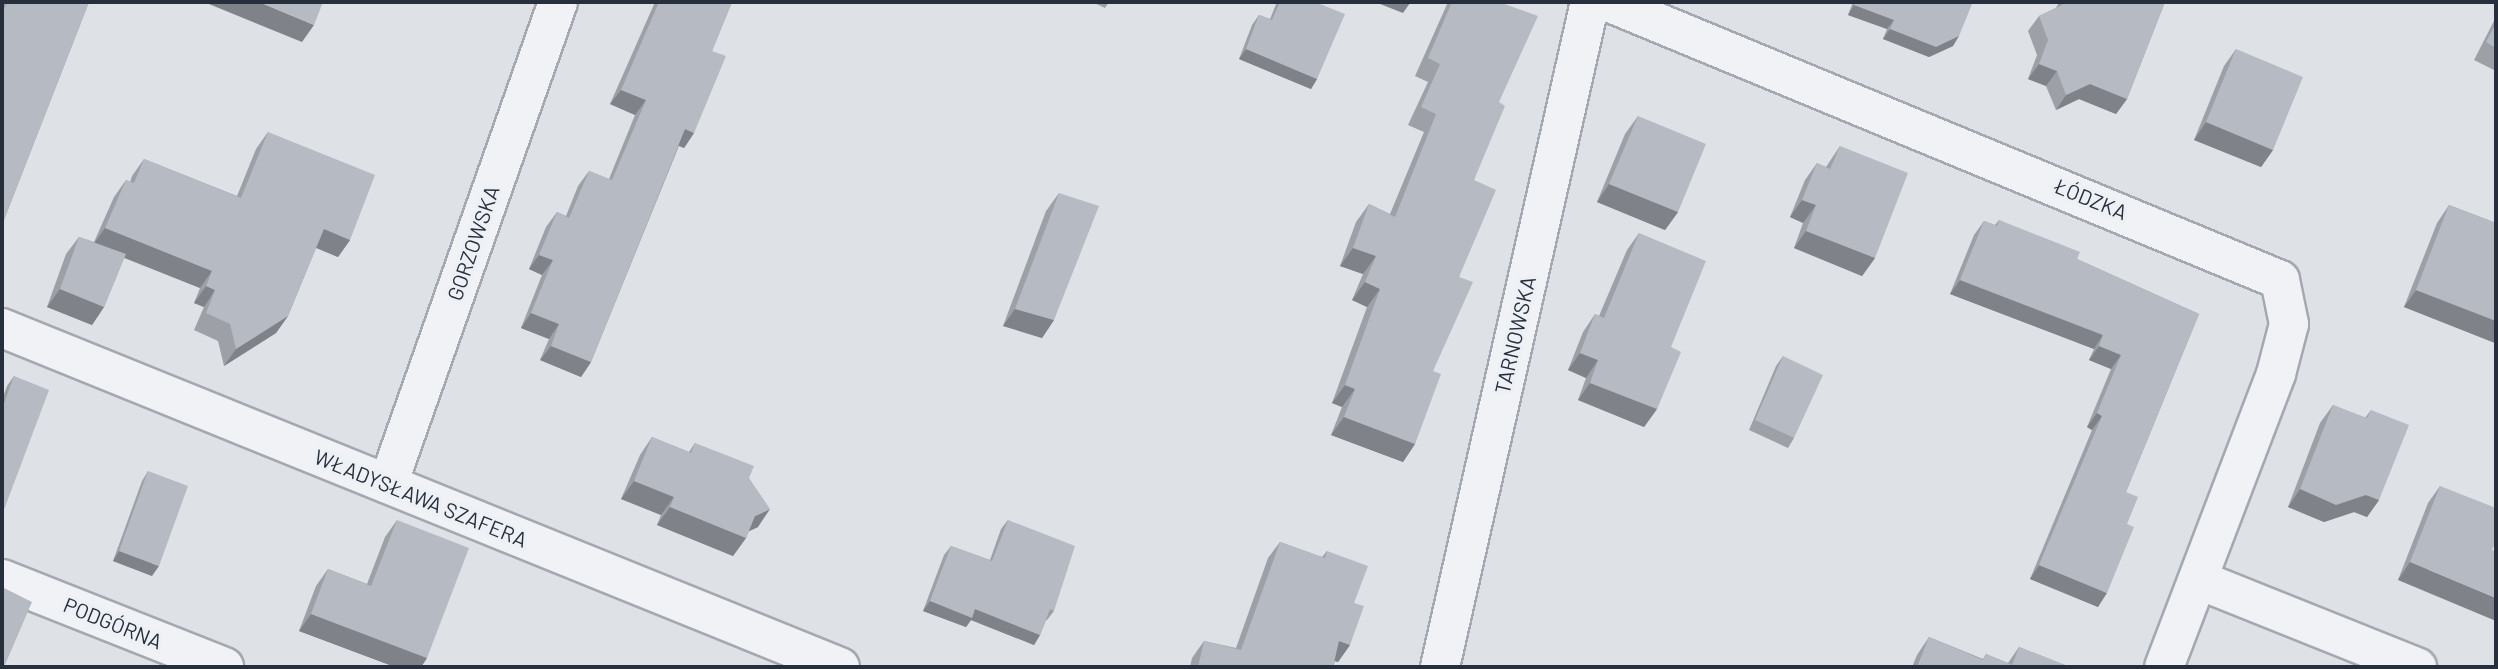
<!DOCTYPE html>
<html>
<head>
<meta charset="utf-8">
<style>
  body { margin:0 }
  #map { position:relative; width:2498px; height:669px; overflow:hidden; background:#dee1e6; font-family:Barlow,sans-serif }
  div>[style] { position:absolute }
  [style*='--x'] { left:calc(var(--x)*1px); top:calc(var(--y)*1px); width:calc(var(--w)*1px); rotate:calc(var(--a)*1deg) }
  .roads { filter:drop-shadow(2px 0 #a4a8b0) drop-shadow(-2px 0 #a4a8b0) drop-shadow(0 2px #a4a8b0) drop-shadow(0 -2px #a4a8b0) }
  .minor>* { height:38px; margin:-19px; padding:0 19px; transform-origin:19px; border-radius:19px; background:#f0f2f5 }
  .wall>* { inset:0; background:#9da0a7 }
  .shaded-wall>* { inset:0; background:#7f8288 }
  .building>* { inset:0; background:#b6bac2 }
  span { translate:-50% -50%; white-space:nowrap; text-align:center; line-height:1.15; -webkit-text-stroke:7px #edf0f4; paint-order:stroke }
  .street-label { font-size:21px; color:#282f3c }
  .frame { position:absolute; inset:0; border:4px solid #282f3c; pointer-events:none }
</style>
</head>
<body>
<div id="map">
  <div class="roads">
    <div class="minor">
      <div style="--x:1608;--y:2;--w:727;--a:22.47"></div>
      <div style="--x:2280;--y:280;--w:45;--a:78.4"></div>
      <div style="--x:2289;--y:324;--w:52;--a:104.6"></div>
      <div style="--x:2276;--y:374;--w:314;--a:110.9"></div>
      <div style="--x:2;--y:328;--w:904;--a:22.03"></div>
      <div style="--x:388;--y:484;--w:511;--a:-70.57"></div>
      <div style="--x:2;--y:579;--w:239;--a:21.6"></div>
      <div style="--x:2199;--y:580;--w:235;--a:21.8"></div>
      <div style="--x:1440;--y:667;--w:682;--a:-77.29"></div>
    </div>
  </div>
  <div class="wall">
    <div style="clip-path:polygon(2px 2px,89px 2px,2px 225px)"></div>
    <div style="clip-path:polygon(655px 2px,732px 2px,712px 51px,694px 133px,684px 148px,679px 146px,591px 362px,581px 377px,540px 360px,549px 339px,521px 328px,542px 275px,529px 269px,546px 227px,557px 212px,566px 216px,578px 186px,589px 171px,609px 179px,635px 115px,610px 104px)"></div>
    <div style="clip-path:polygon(1092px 2px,1109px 2px,1105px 8px)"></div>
    <div style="clip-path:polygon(1277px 2px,1315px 2px,1317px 79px,1311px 89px,1239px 59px,1252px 25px,1259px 15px,1270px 19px)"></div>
    <div style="clip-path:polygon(1448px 2px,1499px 2px,1499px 102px,1474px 180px,1459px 277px,1433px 371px,1415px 444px,1403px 462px,1331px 435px,1342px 407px,1332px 403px,1367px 307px,1352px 300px,1363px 274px,1340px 266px,1356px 222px,1369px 204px,1390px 214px,1424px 132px,1408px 125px,1428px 82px,1415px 76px)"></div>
    <div style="clip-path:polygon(1853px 2px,1971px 2px,1953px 46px,1929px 57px,1883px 39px,1887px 29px,1848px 15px)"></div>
    <div style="clip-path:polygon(2059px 2px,2165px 2px,2127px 99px,2116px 114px,2079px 99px,2056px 110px,2046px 86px,2028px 79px,2037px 55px,2028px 31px,2039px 16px,2056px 8px)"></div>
    <div style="clip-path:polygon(2496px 17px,2496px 71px,2474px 60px)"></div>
    <div style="clip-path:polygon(2236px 49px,2273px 150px,2261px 167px,2194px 140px,2224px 66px)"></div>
    <div style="clip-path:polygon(1638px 116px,1678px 212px,1665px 230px,1597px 202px,1625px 134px)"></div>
    <div style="clip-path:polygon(268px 132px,350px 240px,338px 257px,316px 248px,288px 316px,276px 333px,224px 366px,218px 341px,194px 330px,204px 307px,194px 303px,200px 288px,124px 258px,104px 307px,92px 325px,47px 307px,66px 254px,79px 237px,94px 242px,114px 197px,126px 180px,130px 182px,132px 176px,144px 159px,237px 196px,256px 149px)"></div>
    <div style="clip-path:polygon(1840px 146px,1875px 258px,1862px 276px,1794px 248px,1803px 223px,1790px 217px,1805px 180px,1817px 163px,1826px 167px)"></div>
    <div style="clip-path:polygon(1059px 193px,1054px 320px,1042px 338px,1003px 326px,1046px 211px)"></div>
    <div style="clip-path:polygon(2449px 205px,2496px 223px,2496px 341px,2495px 343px,2404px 307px,2437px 223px)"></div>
    <div style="clip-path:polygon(1999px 220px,2077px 259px,2199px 314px,2126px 492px,2127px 524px,2098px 607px,2030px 579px,2092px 430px,2087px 427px,2111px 369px,2089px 360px,2094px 349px,1950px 294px,1974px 235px,1984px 221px,1995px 225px)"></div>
    <div style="clip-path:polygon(1639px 233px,1671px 347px,1657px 409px,1644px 427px,1578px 400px,1586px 378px,1568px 370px,1583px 332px,1595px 314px,1599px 316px,1627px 250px)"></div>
    <div style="clip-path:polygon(1783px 356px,1794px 438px,1788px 448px,1749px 430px,1776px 366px)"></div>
    <div style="clip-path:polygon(14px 376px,5px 507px,2px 511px,2px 400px,7px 386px)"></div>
    <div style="clip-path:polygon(2333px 405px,2365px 418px,2371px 410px,2379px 500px,2367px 517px,2354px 512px,2324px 522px,2288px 507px,2320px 423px)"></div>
    <div style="clip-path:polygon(652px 437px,689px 452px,695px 443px,749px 478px,758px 527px,749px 531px,746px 538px,733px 556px,657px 525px,661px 515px,621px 499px,640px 455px)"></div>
    <div style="clip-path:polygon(148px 471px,152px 576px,113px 561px,142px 481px)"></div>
    <div style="clip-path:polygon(2440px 486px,2492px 550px,2398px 580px,2428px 503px)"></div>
    <div style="clip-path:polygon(397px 520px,427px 658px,421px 667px,395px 667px,299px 631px,316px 586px,328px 569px,367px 584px,385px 537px)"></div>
    <div style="clip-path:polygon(1008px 520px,1054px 611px,1047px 620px,1046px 620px,1040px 635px,1034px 645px,971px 620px,966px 627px,923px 611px,944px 555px,951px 546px,990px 560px,1001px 529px)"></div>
    <div style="clip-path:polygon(1280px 542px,1322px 557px,1327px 551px,1354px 603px,1350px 645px,1338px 662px,1335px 661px,1333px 667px,1190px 667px,1192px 658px,1204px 641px,1236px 648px,1268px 558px)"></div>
    <div style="clip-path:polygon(1929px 637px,1983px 659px,1986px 654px,2008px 663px,2019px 647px,2070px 667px,1912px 667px,1917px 655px)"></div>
  </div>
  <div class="shaded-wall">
    <div style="clip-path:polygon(204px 2px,259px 2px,314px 25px,302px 42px)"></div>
    <div style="clip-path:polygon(1375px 2px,1407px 2px,1410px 3px,1403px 13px)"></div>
    <div style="clip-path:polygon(1854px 5px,1894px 20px,1887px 29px,1848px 15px)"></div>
    <div style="clip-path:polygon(1890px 29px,1959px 36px,1953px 46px,1929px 57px,1883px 39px)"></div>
    <div style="clip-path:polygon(1246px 49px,1317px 79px,1311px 89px,1239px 59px)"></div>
    <div style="clip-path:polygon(2039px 64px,2057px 71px,2046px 86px,2028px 79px)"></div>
    <div style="clip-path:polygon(2090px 84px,2127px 99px,2116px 114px,2079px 99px,2056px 110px,2066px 95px)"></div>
    <div style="clip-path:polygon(621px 90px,646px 100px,635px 115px,610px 104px)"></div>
    <div style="clip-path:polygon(2206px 122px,2273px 150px,2261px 167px,2194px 140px)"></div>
    <div style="clip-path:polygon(685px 129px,694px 133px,684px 148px,675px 144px)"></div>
    <div style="clip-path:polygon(1609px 184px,1678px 212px,1665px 230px,1597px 202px)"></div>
    <div style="clip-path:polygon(1802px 200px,1816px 205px,1803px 223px,1790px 217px)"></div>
    <div style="clip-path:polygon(105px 228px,212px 271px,200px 288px,93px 245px)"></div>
    <div style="clip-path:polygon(324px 229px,350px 240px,338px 257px,312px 246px)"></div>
    <div style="clip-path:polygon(1806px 231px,1875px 258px,1862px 276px,1794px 248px)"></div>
    <div style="clip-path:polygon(1353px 248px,1376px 256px,1363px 274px,1340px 266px)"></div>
    <div style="clip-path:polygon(539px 255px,553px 260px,542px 275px,529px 269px)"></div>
    <div style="clip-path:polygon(1960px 280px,2103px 335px,2094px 349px,1950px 294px)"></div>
    <div style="clip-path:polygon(1365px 282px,1380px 289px,1367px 307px,1352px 300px)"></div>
    <div style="clip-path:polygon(206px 286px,215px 290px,204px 307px,194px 303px)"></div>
    <div style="clip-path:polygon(60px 289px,104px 307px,92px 325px,47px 307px)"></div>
    <div style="clip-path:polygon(2416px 290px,2496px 321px,2496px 341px,2495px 343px,2404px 307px)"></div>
    <div style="clip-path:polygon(1015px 309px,1054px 320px,1042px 338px,1003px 326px)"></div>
    <div style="clip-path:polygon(531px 313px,559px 324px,549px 339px,521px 328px)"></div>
    <div style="clip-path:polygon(288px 316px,276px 333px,224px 366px,236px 349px)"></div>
    <div style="clip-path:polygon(551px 346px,591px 362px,581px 377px,540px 360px)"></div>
    <div style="clip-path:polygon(2099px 346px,2121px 355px,2111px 369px,2089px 360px)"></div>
    <div style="clip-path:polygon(1580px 353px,1598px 360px,1586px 378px,1568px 370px)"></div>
    <div style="clip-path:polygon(1590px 383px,1657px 409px,1644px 427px,1578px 400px)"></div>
    <div style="clip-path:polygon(1345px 385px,1355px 389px,1342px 407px,1332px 403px)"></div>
    <div style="clip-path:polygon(2097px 413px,2102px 416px,2092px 430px,2087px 427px)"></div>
    <div style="clip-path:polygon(1344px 417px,1415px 444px,1403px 462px,1331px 435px)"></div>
    <div style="clip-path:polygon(634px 481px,674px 497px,661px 515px,621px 499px)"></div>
    <div style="clip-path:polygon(2300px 489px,2366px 495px,2379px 500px,2367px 517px,2354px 512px,2324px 522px,2288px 507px)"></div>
    <div style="clip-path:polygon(670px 507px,746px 538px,733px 556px,657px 525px)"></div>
    <div style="clip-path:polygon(770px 509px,758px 527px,743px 534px,755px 516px)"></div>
    <div style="clip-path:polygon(119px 551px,159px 566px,152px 576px,113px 561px)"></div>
    <div style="clip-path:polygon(2410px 562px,2496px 598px,2496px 621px,2398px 580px)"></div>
    <div style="clip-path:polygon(2039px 565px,2107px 593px,2098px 607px,2030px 579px)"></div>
    <div style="clip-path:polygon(930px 601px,975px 609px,1040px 635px,1034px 645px,971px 620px,966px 627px,923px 611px)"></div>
    <div style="clip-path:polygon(311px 614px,427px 658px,421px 667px,395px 667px,299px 631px)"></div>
    <div style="clip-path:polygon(1339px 641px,1350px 645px,1338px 662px,1327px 658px)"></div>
  </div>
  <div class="building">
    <div style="clip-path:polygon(7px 2px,89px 2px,2px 225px,2px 14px)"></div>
    <div style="clip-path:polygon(259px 2px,323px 2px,314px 25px)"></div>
    <div style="clip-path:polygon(659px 2px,732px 2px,712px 51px,726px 56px,694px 133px,685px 129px,591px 362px,551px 346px,559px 324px,531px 313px,553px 260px,539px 255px,557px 212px,569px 218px,589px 171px,612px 180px,646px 100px,621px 90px)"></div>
    <div style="clip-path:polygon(1280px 2px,1315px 2px,1345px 14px,1317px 79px,1246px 49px,1259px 15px,1272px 20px)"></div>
    <div style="clip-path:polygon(1452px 2px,1499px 2px,1538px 16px,1499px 102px,1505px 106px,1474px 180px,1496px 190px,1459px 277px,1473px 282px,1433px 371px,1441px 374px,1415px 444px,1344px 417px,1355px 389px,1345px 385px,1380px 289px,1365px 282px,1376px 256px,1353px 248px,1369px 204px,1395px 217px,1436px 114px,1421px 107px,1440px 64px,1428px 58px)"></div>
    <div style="clip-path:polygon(1856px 2px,1971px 2px,1972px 4px,1959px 36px,1936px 47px,1890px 29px,1894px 20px,1854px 5px)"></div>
    <div style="clip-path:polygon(2064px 2px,2165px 2px,2127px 99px,2090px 84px,2066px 95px,2057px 71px,2039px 64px,2048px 40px,2039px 16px,2062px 5px)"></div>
    <div style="clip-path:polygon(2496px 23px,2496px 48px,2486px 42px)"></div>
    <div style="clip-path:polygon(2236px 49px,2303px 77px,2273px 150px,2206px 122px)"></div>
    <div style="clip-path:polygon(1638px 116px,1706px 144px,1678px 212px,1609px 184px)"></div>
    <div style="clip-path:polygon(268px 132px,375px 175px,350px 240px,324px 229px,288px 316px,236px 349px,230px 324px,206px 313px,215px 290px,206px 286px,212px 271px,105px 228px,126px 180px,134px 183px,144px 159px,241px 198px)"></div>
    <div style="clip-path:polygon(1840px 146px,1908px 173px,1875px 258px,1806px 231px,1816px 205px,1802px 200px,1817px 163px,1830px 169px)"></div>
    <div style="clip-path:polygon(1059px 193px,1099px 206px,1054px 320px,1015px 309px)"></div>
    <div style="clip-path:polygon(2449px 205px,2496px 223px,2496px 321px,2416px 290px)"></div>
    <div style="clip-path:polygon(1999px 220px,2080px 252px,2077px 259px,2199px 314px,2126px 492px,2138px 497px,2127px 524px,2134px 527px,2107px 593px,2039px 565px,2102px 416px,2097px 413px,2121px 355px,2099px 346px,2103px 335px,1960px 280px,1984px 221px,1997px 226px)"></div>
    <div style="clip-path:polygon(1639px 233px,1706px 261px,1671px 347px,1681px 352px,1657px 409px,1590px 383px,1598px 360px,1580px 353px,1595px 314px,1604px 318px)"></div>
    <div style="clip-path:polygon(79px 237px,126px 254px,104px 307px,60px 289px)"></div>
    <div style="clip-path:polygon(1783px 356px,1823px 375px,1794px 438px,1755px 420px)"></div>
    <div style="clip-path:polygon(14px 376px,49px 390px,5px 507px,2px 506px,2px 409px)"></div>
    <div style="clip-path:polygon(2333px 405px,2367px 418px,2371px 410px,2409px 425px,2379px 500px,2366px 495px,2336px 505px,2300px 489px)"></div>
    <div style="clip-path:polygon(652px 437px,691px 453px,695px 443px,754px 466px,749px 478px,770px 509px,755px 516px,746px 538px,670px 507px,674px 497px,634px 481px)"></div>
    <div style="clip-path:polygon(148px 471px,188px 486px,159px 566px,119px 551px)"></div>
    <div style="clip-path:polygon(2440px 486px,2496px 508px,2496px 541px,2492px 550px,2496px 552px,2496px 598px,2410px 562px)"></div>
    <div style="clip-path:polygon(397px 520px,469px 548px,427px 658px,311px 614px,328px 569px,371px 586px)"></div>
    <div style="clip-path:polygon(1008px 520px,1075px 546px,1054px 611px,1050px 609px,1040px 635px,975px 609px,972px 618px,930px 601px,951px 546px,992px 561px)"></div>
    <div style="clip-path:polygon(1280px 542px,1325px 558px,1327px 551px,1368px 566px,1354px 603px,1364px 606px,1350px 645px,1339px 641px,1333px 667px,1198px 667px,1204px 641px,1241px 650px)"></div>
    <div style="clip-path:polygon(2px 587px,32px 602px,4px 667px,2px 667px)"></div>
    <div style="clip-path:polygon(1929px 637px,1983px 660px,1986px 654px,2012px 665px,2019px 647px,2070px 667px,1917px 667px)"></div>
  </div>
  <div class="street-label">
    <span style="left:2091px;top:199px;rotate:22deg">ŁÓDZKA</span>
    <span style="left:473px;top:243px;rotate:-71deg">GORZOWSKA</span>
    <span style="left:1515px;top:335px;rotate:-77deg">TARNOWSKA</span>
    <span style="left:421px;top:498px;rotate:22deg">WŁADYSŁAWA SZAFERA</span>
    <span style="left:113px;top:623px;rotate:22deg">PODGÓRNA</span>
  </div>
  <div class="frame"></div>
</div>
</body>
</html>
